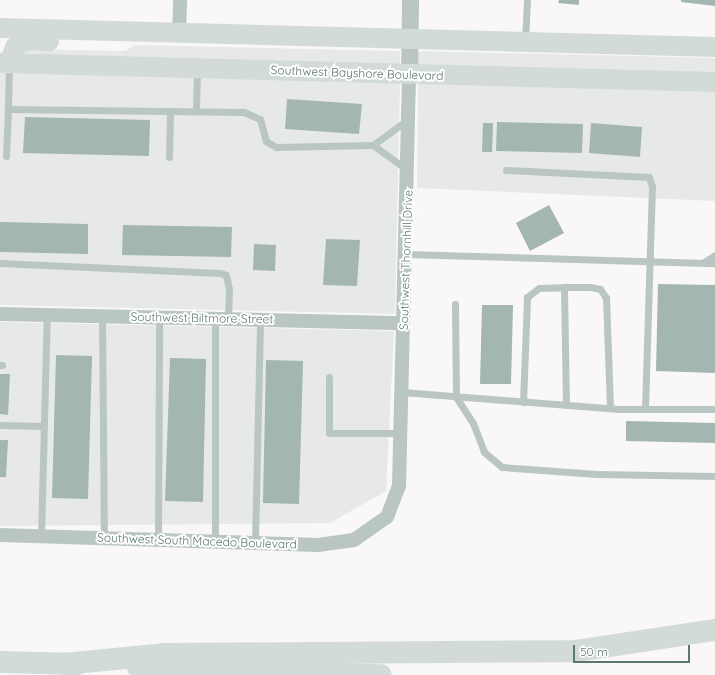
<!DOCTYPE html>
<html>
<head>
<meta charset="utf-8">
<style>
  body { margin:0 }
  #map { position:relative; width:715px; height:675px; overflow:hidden; background:#f9f8f7; font-family:Quicksand,sans-serif }
  div>[style] { position:absolute }
  [style*='--x'] { left:calc(var(--x)*1px); top:calc(var(--y)*1px); width:calc(var(--w)*1px); rotate:calc(var(--a)*1deg) }
  .built>* { inset:0; background:#e7e9e7 }
  .building>* { inset:0; background:#a3b6b1 }
  .service>* { height:7px; margin:-3.5px; padding:0 3.5px; transform-origin:3.5px; border-radius:3.5px; background:#bac6c3 }
  .minor>* { height:14px; margin:-7px; padding:0 7px; transform-origin:7px; border-radius:7px; background:#bac6c3 }
  .tertiary>* { height:17px; margin:-8.5px; padding:0 8.5px; transform-origin:8.5px; border-radius:8.5px; background:#bac6c3 }
  .secondary>* { height:20px; margin:-10px; padding:0 10px; transform-origin:10px; border-radius:10px; background:#d3dbd9 }
  .motorway>* { height:22px; margin:-11px; padding:0 11px; transform-origin:11px; border-radius:11px; background:#d3dbd9 }
  span { translate:-50% -50%; white-space:nowrap; text-align:center; line-height:1.15; -webkit-text-stroke:4px #fff; paint-order:stroke }
  .street-label { font-size:12px; color:#597870 }
  .scale { position:absolute; left:573px; top:645px; width:117px; height:18px; box-sizing:border-box; border:2px solid #597870; border-top:0; padding-left:5px; font-size:12px; line-height:14px; white-space:nowrap; color:#597870; -webkit-text-stroke:3px #fff; paint-order:stroke }
</style>
</head>
<body>
<div id="map">
  <div class="built">
    <div style="clip-path:polygon(135px 45px,400px 51px,400px 66px,22px 55px,30px 49px,125px 51px)"></div>
    <div style="clip-path:polygon(418px 51px,715px 58px,715px 73px,418px 67px)"></div>
    <div style="clip-path:polygon(0 72px,400px 83px,395px 314px,0 305px)"></div>
    <div style="clip-path:polygon(418px 83px,715px 90px,715px 201px,417px 188px)"></div>
    <div style="clip-path:polygon(0 322px,394px 331px,386px 491px,330px 523px,0 526px)"></div>
  </div>
  <div class="building">
    <div style="clip-path:polygon(559px 0,579px 0,579px 5px,558px 3px)"></div>
    <div style="clip-path:polygon(681px 0,715px 0,715px 6px,681px 2px)"></div>
    <div style="clip-path:polygon(287px 99px,362px 104px,359px 134px,285px 129px)"></div>
    <div style="clip-path:polygon(25px 117px,150px 120px,149px 156px,23px 153px)"></div>
    <div style="clip-path:polygon(497px 122px,583px 124px,582px 153px,496px 151px)"></div>
    <div style="clip-path:polygon(483px 123px,493px 123px,492px 152px,482px 152px)"></div>
    <div style="clip-path:polygon(591px 123px,642px 127px,640px 157px,589px 153px)"></div>
    <div style="clip-path:polygon(549px 205px,564px 233px,530px 251px,516px 223px)"></div>
    <div style="clip-path:polygon(0 222px,88px 224px,88px 254px,0 252px)"></div>
    <div style="clip-path:polygon(123px 225px,232px 227px,231px 257px,122px 255px)"></div>
    <div style="clip-path:polygon(326px 239px,360px 240px,357px 286px,323px 285px)"></div>
    <div style="clip-path:polygon(254px 244px,276px 245px,275px 271px,253px 270px)"></div>
    <div style="clip-path:polygon(658px 284px,715px 285px,715px 373px,656px 371px)"></div>
    <div style="clip-path:polygon(482px 305px,513px 305px,511px 384px,480px 384px)"></div>
    <div style="clip-path:polygon(56px 355px,92px 356px,88px 499px,52px 498px)"></div>
    <div style="clip-path:polygon(170px 358px,206px 359px,203px 502px,165px 501px)"></div>
    <div style="clip-path:polygon(266px 360px,303px 361px,299px 504px,263px 503px)"></div>
    <div style="clip-path:polygon(0 374px,10px 374px,8px 415px,0 414px)"></div>
    <div style="clip-path:polygon(626px 421px,715px 423px,715px 443px,626px 441px)"></div>
    <div style="clip-path:polygon(0 440px,8px 440px,6px 477px,0 477px)"></div>
  </div>
  <div class="service">
    <div style="--x:525;--y:41;--w:41;--a:-87.2"></div>
    <div style="--x:9;--y:64;--w:45;--a:91.3"></div>
    <div style="--x:8;--y:109;--w:236;--a:0.7"></div>
    <div style="--x:244;--y:112;--w:17;--a:24"></div>
    <div style="--x:260;--y:119;--w:23;--a:75"></div>
    <div style="--x:266;--y:141;--w:12;--a:31"></div>
    <div style="--x:276;--y:147;--w:97;--a:-1.2"></div>
    <div style="--x:196;--y:111;--w:41;--a:-88.6"></div>
    <div style="--x:6;--y:156;--w:47;--a:-87.6"></div>
    <div style="--x:169;--y:157;--w:45;--a:-88.7"></div>
    <div style="--x:406;--y:169;--w:41;--a:-144"></div>
    <div style="--x:373;--y:145;--w:42;--a:-36.3"></div>
    <div style="--x:506;--y:170;--w:143;--a:2.8"></div>
    <div style="--x:649;--y:177;--w:9;--a:72"></div>
    <div style="--x:652;--y:186;--w:223;--a:91.8"></div>
    <div style="--x:406;--y:254;--w:309;--a:1.7"></div>
    <div style="--x:704;--y:262;--w:13;--a:-32"></div>
    <div style="--x:0;--y:263;--w:220;--a:2.6"></div>
    <div style="--x:220;--y:273;--w:6;--a:18"></div>
    <div style="--x:226;--y:275;--w:14;--a:78"></div>
    <div style="--x:229;--y:289;--w:30;--a:92"></div>
    <div style="--x:455;--y:304;--w:93;--a:89.4"></div>
    <div style="--x:456;--y:397;--w:31;--a:57"></div>
    <div style="--x:473;--y:423;--w:31;--a:69"></div>
    <div style="--x:484;--y:452;--w:23;--a:40"></div>
    <div style="--x:502;--y:467;--w:95;--a:4.2"></div>
    <div style="--x:597;--y:474;--w:118;--a:1"></div>
    <div style="--x:102;--y:316;--w:223;--a:89.5"></div>
    <div style="--x:215;--y:318;--w:224;--a:90"></div>
    <div style="--x:0;--y:365;--w:2;--a:0"></div>
    <div style="--x:329;--y:377;--w:56;--a:90"></div>
    <div style="--x:329;--y:433;--w:72;--a:0"></div>
    <div style="--x:402;--y:392;--w:218;--a:4.5"></div>
    <div style="--x:619;--y:409;--w:96;--a:0"></div>
    <div style="--x:523;--y:402;--w:105;--a:-87.8"></div>
    <div style="--x:527;--y:297;--w:15;--a:-37"></div>
    <div style="--x:539;--y:288;--w:25;--a:-2"></div>
    <div style="--x:566;--y:405;--w:118;--a:-91"></div>
    <div style="--x:564;--y:287;--w:26;--a:0"></div>
    <div style="--x:590;--y:287;--w:10;--a:11"></div>
    <div style="--x:600;--y:289;--w:11;--a:56"></div>
    <div style="--x:606;--y:298;--w:110;--a:87.9"></div>
    <div style="--x:0;--y:425;--w:43;--a:1.3"></div>
    <div style="--x:41;--y:537;--w:222;--a:-88.5"></div>
    <div style="--x:158;--y:540;--w:223;--a:-89.7"></div>
    <div style="--x:255;--y:543;--w:224;--a:-88.7"></div>
  </div>
  <div class="minor">
    <div style="--x:179;--y:33;--w:33;--a:-88"></div>
    <div style="--x:0;--y:314;--w:403;--a:1.3"></div>
    <div style="--x:0;--y:535;--w:318;--a:1.8"></div>
    <div style="--x:318;--y:545;--w:36;--a:-8"></div>
    <div style="--x:354;--y:540;--w:40;--a:-34.9"></div>
    <div style="--x:387;--y:517;--w:33;--a:-69"></div>
    <div style="--x:399;--y:486;--w:411;--a:-88.6"></div>
  </div>
  <div class="tertiary">
    <div style="--x:409;--y:75;--w:75;--a:-89.2"></div>
  </div>
  <div class="secondary">
    <div style="--x:0;--y:28;--w:715;--a:1.52"></div>
    <div style="--x:0;--y:63;--w:715;--a:1.52"></div>
    <div style="--x:9;--y:63;--w:17;--a:-69"></div>
    <div style="--x:15;--y:47;--w:14;--a:-30"></div>
    <div style="--x:27;--y:40;--w:22;--a:3"></div>
  </div>
  <div class="motorway">
    <div style="--x:0;--y:662;--w:78;--a:1.5"></div>
    <div style="--x:64;--y:664;--w:102;--a:-5.6"></div>
    <div style="--x:166;--y:654;--w:410;--a:-0.4"></div>
    <div style="--x:576;--y:651;--w:141;--a:-8.6"></div>
    <div style="--x:138;--y:668;--w:243;--a:1.7"></div>
  </div>
  <div class="street-label">
    <span style="left:357px;top:73px;rotate:2deg">Southwest Bayshore Boulevard</span>
    <span style="left:406px;top:260px;rotate:-88deg">Southwest Thornhill Drive</span>
    <span style="left:202px;top:318px;rotate:1deg">Southwest Biltmore Street</span>
    <span style="left:197px;top:541px;rotate:2deg">Southwest South Macedo Boulevard</span>
  </div>
  <div class="scale">50 m</div>
</div>
</body>
</html>
